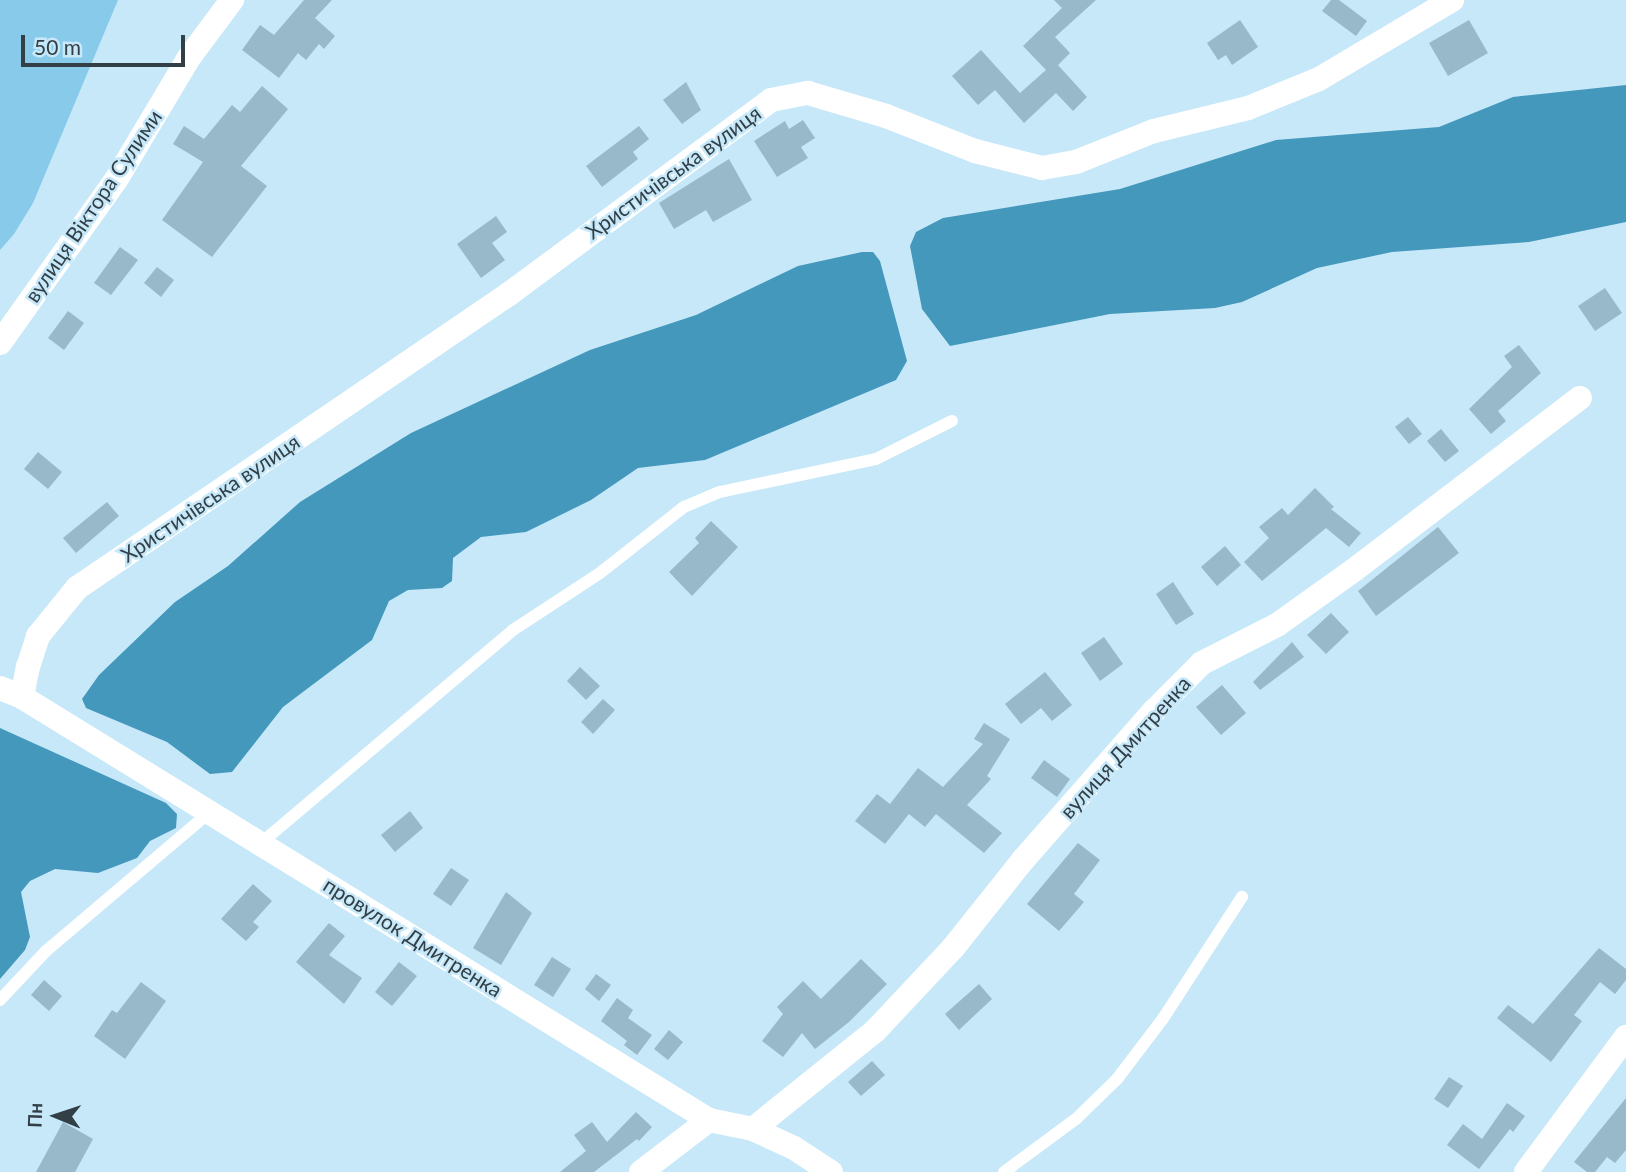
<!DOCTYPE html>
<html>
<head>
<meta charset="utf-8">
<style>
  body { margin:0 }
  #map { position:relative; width:1626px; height:1172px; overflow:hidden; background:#c6e8f9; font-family:Lato,sans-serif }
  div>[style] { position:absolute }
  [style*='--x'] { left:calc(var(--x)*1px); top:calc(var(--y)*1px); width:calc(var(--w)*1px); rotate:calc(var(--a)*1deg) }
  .green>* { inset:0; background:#88cae9 }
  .water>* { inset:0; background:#4498bc }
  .building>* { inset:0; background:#98b9ca }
  .lane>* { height:12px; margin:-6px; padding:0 6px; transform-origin:6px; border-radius:6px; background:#fff }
  .street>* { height:24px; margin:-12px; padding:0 12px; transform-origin:12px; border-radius:12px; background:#fff }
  span { translate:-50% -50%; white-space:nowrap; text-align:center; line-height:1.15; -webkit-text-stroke:5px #c6e8f9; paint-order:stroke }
  .street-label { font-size:21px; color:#323f46 }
  .north { position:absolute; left:21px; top:1081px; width:70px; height:70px; -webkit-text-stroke:5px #c6e8f9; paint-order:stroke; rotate:272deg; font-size:19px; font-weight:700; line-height:28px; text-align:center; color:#323f46 }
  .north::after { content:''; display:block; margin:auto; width:24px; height:32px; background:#323f46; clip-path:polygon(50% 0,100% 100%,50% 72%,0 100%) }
  .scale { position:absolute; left:21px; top:35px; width:164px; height:32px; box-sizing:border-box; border:4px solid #323f46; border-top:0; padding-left:9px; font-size:21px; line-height:24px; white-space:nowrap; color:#323f46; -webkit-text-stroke:5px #c6e8f9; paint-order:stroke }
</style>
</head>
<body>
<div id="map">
  <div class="green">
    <div style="clip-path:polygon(0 0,118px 0,33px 203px,14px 234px,0 250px)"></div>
  </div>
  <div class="water">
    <div style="clip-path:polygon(1626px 85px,1626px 222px,1529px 242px,1392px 252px,1317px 268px,1242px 302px,1215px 308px,1110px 314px,950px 346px,922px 309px,910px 246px,916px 232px,943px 218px,1120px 189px,1276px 140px,1439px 127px,1513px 97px)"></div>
    <div style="clip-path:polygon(862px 252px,873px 252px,880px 261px,907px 361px,896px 380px,705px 460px,638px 468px,591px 500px,526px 532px,481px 537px,453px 558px,452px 581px,442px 588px,408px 590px,389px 601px,372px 640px,283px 707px,232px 772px,210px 774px,167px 742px,86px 708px,82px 699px,99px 675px,175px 602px,228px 566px,300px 502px,411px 433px,590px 350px,696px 315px,798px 266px)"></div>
    <div style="clip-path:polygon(0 728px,166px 803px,177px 814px,176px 828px,150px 841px,137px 858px,98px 873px,55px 869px,30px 881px,21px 892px,30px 937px,25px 950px,0 979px)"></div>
  </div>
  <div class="building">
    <div style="clip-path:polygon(304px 0,332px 0,315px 18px,335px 36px,324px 49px,319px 44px,306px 60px,298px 53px,279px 78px,242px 50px,260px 25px,274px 35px)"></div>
    <div style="clip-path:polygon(1054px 0,1096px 0,1055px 37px,1070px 53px,1058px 65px,1087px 97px,1073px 111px,1056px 93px,1024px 123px,995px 90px,978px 105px,952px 76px,981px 50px,1020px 93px,1046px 70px,1023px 46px,1062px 8px)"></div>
    <div style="clip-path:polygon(1331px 0,1339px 0,1367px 21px,1356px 36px,1322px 11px)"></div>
    <div style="clip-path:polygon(1240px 20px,1258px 47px,1232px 65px,1226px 55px,1218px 60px,1207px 43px)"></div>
    <div style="clip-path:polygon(1469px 20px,1488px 53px,1448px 76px,1429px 43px)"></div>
    <div style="clip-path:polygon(686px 82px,701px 110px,682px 124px,663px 100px)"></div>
    <div style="clip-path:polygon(262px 86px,288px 109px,241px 166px,267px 186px,212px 257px,162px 220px,203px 162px,173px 144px,184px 126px,204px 139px,232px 105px,240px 112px)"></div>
    <div style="clip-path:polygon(803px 120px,815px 138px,801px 147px,808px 158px,777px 177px,754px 141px,785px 121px,789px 129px)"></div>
    <div style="clip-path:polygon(639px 126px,649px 139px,633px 152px,638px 159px,602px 187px,586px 166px)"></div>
    <div style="clip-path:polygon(729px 159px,752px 200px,713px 222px,706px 210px,674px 229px,659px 203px)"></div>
    <div style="clip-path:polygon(496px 216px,507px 232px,492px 243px,505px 260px,481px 278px,457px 244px)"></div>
    <div style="clip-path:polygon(120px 247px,138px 260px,111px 295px,94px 283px)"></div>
    <div style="clip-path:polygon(157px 267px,174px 280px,161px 297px,144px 283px)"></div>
    <div style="clip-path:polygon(1605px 288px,1622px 313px,1595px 331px,1578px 306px)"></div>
    <div style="clip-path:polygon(68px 311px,84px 323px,64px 350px,48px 338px)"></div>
    <div style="clip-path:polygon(1519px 345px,1541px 373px,1498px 411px,1506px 421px,1491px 434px,1469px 409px,1512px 367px,1504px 356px)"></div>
    <div style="clip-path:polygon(1408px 417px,1422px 434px,1409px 444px,1395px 427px)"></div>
    <div style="clip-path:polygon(1441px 429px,1459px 451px,1445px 462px,1427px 441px)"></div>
    <div style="clip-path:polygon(38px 452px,62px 472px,48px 489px,24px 469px)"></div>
    <div style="clip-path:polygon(1315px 488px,1334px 507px,1331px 509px,1361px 533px,1349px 547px,1326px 528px,1262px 581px,1244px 562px,1269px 538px,1259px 527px,1282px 508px,1288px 515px)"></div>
    <div style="clip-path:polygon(107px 502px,119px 516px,76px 553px,63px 538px)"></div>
    <div style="clip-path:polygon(711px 521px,738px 547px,692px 596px,669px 572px,699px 543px,695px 538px)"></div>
    <div style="clip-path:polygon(1438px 527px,1459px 553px,1376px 616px,1358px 591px)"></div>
    <div style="clip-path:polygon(1225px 546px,1241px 565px,1217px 586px,1201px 567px)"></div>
    <div style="clip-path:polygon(1173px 582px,1194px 614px,1176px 625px,1156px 594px)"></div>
    <div style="clip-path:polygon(1331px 613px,1349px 632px,1326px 654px,1307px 635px)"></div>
    <div style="clip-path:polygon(1104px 637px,1123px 664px,1100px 681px,1081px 653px)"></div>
    <div style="clip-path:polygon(1292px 642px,1304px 657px,1260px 690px,1253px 682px)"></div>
    <div style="clip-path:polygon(580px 667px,600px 686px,586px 700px,567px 681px)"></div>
    <div style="clip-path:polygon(1045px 672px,1072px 705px,1052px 721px,1041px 708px,1021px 724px,1005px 704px)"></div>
    <div style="clip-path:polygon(1222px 685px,1246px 713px,1221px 735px,1196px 707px)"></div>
    <div style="clip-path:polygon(603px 699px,615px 710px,593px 734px,581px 722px)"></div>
    <div style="clip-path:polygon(984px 723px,1010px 739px,987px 776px,991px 779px,967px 805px,1002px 833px,984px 853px,936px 814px,925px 827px,909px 814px,885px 844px,855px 821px,877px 794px,890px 804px,918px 768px,943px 787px,983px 744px,974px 739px)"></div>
    <div style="clip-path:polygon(1044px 760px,1070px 779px,1057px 797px,1031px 778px)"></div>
    <div style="clip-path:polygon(410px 811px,423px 828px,395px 852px,381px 835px)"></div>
    <div style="clip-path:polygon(1078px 843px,1100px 860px,1074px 894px,1084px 902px,1059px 931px,1027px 904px)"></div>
    <div style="clip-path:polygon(451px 868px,469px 880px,451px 906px,433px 894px)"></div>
    <div style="clip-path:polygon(253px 884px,272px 901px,253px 922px,259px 927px,246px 941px,221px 919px)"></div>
    <div style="clip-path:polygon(506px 892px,532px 913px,501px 965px,473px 948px)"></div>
    <div style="clip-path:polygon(329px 923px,345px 936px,329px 955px,362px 978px,344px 1004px,296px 962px)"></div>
    <div style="clip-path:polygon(1599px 948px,1626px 969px,1626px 980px,1615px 994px,1600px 982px,1574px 1015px,1582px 1021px,1551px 1062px,1497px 1018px,1508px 1005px,1533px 1024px)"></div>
    <div style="clip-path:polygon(552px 957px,571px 969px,553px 997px,534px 985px)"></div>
    <div style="clip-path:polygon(861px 959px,887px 984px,849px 1022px,815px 1049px,802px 1033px,783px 1057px,762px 1041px,783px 1014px,777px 1007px,803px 981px,821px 999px)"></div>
    <div style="clip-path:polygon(399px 962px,417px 976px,392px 1006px,375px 992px)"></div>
    <div style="clip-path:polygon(596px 974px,611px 985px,599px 1001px,585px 989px)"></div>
    <div style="clip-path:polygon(44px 980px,62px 996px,49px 1011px,31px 995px)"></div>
    <div style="clip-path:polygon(141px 982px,166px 1001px,125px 1059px,94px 1036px,112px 1010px,117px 1013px)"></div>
    <div style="clip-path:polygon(979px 984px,992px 999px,959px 1030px,945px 1014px)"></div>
    <div style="clip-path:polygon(617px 998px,633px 1010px,628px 1018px,652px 1035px,637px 1055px,624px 1045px,627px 1041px,601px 1021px)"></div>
    <div style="clip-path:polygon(669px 1030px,683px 1042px,668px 1060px,654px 1049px)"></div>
    <div style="clip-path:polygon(872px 1061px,885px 1075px,861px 1096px,848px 1082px)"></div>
    <div style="clip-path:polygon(1449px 1077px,1463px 1086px,1448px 1108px,1434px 1099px)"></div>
    <div style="clip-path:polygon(1626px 1098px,1626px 1150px,1615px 1163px,1607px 1157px,1595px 1172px,1587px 1172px,1574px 1162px)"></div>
    <div style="clip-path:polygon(1507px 1103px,1525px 1116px,1513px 1132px,1510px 1129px,1479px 1169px,1447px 1145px,1463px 1124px,1482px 1139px)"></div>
    <div style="clip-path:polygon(636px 1112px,652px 1127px,639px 1141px,637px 1139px,594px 1172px,560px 1172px,586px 1151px,574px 1135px,592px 1122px,607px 1142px)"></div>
    <div style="clip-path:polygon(63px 1122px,93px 1139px,75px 1172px,36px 1172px)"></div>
  </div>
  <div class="lane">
    <div style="--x:261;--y:843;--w:330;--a:-40.2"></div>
    <div style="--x:513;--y:630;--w:104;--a:-33.2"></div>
    <div style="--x:600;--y:573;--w:107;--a:-38.2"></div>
    <div style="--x:684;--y:507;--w:39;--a:-23"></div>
    <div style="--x:720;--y:492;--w:159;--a:-11.9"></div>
    <div style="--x:876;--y:459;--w:85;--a:-26.6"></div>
    <div style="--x:0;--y:1000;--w:67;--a:-46.8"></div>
    <div style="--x:46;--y:951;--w:214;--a:-40.3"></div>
    <div style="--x:1004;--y:1172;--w:89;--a:-36.4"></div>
    <div style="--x:1076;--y:1119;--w:57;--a:-44.3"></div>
    <div style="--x:1117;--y:1079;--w:74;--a:-52.7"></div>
    <div style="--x:1162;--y:1020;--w:147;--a:-57"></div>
  </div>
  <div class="street">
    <div style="--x:0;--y:343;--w:200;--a:-54.6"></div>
    <div style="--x:116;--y:180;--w:141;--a:-59.2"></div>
    <div style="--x:188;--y:59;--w:74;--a:-53.3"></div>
    <div style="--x:0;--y:688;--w:24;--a:22"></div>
    <div style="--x:22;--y:697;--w:807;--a:31.62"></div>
    <div style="--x:709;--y:1120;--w:45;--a:11.6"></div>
    <div style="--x:753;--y:1129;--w:45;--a:24.9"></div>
    <div style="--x:794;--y:1148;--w:44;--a:33"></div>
    <div style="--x:22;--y:697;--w:31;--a:-79"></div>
    <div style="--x:28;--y:667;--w:33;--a:-72"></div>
    <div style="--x:38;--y:636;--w:62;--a:-50.9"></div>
    <div style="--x:77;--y:588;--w:523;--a:-34.24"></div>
    <div style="--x:509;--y:294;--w:326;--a:-36.5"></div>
    <div style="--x:771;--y:100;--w:38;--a:-11"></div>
    <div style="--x:808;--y:93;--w:81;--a:16.4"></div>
    <div style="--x:886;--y:116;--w:96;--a:21.5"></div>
    <div style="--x:975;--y:151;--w:69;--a:14.2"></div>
    <div style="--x:1042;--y:168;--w:35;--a:-10"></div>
    <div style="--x:1076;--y:162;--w:84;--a:-21.7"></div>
    <div style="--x:1154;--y:131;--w:97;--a:-13.7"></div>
    <div style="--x:1248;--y:108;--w:77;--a:-22.2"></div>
    <div style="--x:1319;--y:79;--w:155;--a:-30.7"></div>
    <div style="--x:753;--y:1129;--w:156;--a:-38.8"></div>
    <div style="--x:875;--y:1031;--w:114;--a:-46.8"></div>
    <div style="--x:953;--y:948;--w:112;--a:-51.5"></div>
    <div style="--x:1023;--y:860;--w:200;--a:-48.7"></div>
    <div style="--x:1155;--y:710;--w:66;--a:-45"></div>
    <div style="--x:1202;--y:663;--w:84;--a:-26.9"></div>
    <div style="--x:1277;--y:625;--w:95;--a:-35.5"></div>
    <div style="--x:1354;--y:570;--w:284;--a:-37.3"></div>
    <div style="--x:641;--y:1172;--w:86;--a:-37.4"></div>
    <div style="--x:1526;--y:1172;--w:168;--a:-53.5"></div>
  </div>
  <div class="street-label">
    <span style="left:673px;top:172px;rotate:-36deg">Христичівська вулиця</span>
    <span style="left:93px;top:206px;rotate:-56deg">вулиця Віктора Сулими</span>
    <span style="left:210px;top:498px;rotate:-34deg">Христичівська вулиця</span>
    <span style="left:1125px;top:747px;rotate:-48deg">вулиця Дмитренка</span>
    <span style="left:413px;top:937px;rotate:32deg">провулок Дмитренка</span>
  </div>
  <div class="north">Пн</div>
  <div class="scale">50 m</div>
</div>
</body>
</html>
